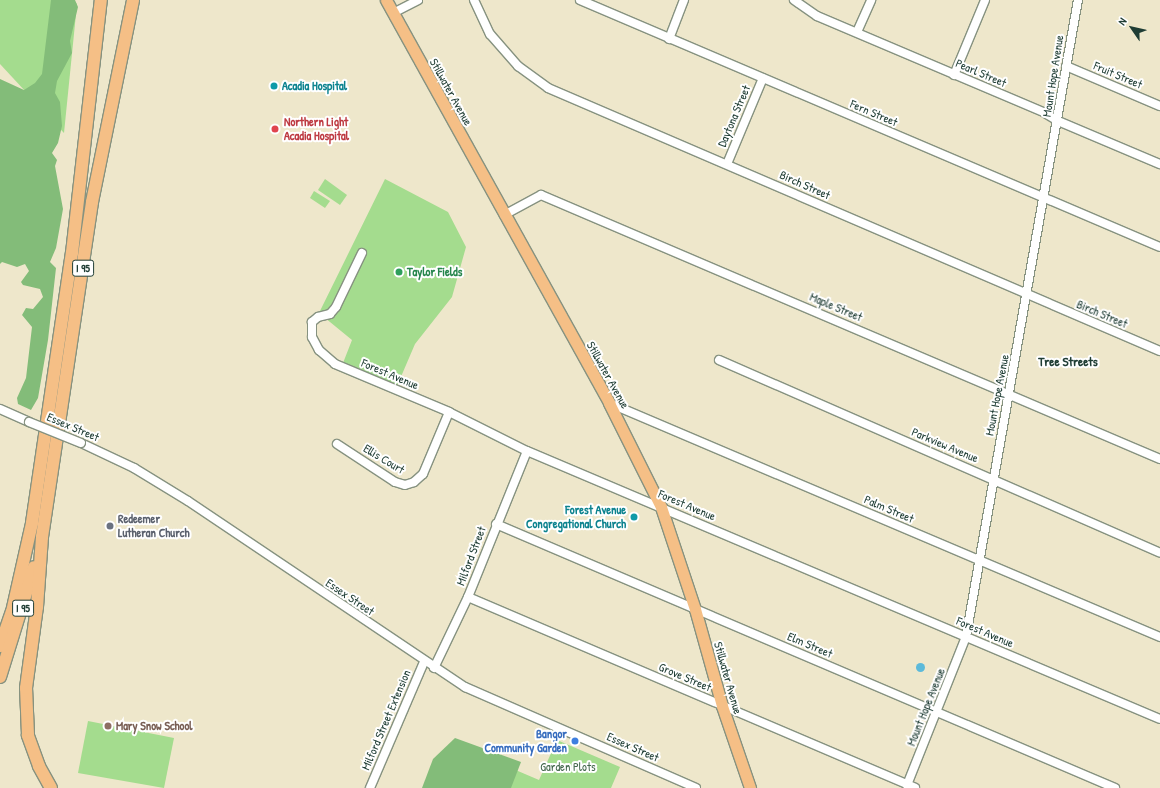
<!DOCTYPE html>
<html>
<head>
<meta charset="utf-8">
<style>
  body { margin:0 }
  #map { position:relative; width:1160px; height:788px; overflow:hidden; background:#eee7cb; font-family:"Patrick Hand",sans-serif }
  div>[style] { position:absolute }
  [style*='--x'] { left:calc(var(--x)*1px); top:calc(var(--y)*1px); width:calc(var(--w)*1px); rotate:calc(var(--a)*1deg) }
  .green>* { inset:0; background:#a4dc8e }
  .forest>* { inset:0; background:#83bc79 }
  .water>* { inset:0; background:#5cbada }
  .round { border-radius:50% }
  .roads { filter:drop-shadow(1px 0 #869280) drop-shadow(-1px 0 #869280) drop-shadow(0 1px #869280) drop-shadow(0 -1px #869280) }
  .minor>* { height:8px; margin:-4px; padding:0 4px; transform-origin:4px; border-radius:4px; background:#fff }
  .major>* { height:11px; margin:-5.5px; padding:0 5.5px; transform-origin:5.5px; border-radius:5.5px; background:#f5bf86 }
  .highway>* { height:12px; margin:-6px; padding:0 6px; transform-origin:6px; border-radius:6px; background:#f5bf86 }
  .bridges { filter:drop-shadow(1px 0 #869280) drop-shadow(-1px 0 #869280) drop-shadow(0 1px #869280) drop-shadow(0 -1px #869280) }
  .minor-bridge>* { height:8px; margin:-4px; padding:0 4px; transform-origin:4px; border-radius:4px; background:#fff }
  .dots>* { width:11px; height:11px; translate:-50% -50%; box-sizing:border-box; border:2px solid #fff; border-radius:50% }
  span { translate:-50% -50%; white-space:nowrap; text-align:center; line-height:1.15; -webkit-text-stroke:4px #fff; paint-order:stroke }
  .shield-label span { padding:1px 3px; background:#fff; border:1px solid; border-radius:3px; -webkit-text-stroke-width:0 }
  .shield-label { font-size:11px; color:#1f3d34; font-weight:700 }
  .street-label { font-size:12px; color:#1f3d34 }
  .culture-label { font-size:12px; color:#0d838f; font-weight:700 }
  .left { translate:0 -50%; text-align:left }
  .right { translate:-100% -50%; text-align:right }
  .health-label { font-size:12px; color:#be3a42; font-weight:700 }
  .leisure-label { font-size:12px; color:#27864d; font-weight:700 }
  .worship-label { font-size:12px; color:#5b616d; font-weight:700 }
  .education-label { font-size:12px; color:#785e54; font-weight:700 }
  .shop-label { font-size:12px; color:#366cbe; font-weight:700 }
  .park-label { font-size:12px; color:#40654a }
  .neighbourhood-label { font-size:13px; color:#1f3d34; font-weight:700 }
  .north { position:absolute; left:1112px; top:8px; width:40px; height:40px; -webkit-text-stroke:3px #fff; paint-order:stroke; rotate:304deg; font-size:11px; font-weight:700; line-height:16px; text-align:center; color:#1f3d34 }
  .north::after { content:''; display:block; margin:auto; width:14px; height:18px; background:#1f3d34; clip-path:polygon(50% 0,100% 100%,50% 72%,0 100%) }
</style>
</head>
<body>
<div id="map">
  <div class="green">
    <div style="clip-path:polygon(0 0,73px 0,77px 4px,64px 133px,0 64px)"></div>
    <div style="clip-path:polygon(325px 179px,347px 195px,340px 205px,318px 190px)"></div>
    <div style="clip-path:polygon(385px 179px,448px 212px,466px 247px,452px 297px,415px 344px,397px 386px,343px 363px,352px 340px,319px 313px)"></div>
    <div style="clip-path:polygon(314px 191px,330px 201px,325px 208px,310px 198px)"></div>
    <div style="clip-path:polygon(88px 721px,174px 738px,164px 788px,78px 773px)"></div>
    <div style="clip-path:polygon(557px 740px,620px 767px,611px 788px,455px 788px,471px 751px,539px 780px)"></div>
  </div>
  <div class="forest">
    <div style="clip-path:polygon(51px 0,75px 0,78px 7px,70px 41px,72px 53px,57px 81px,55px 93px,60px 102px,62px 126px,58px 143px,52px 153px,57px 160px,55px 166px,63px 209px,56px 248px,50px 262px,56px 268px,48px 340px,38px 398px,31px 410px,18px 404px,17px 398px,26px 378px,32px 327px,22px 315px,26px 308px,33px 309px,43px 297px,40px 289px,23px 285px,21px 282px,29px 271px,25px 264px,17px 267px,2px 262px,0 264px,0 79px,24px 90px,35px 83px,42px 74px)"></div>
    <div style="clip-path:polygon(455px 738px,521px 762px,511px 788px,422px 788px,433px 759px)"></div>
  </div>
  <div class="water">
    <div class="round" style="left:915.5px;top:662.5px;width:9px;height:9px"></div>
  </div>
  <div class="roads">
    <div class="minor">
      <div style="--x:474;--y:0;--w:38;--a:65"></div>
      <div style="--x:490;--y:34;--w:43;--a:48.8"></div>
      <div style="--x:518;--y:66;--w:37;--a:36"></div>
      <div style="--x:548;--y:88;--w:666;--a:23.26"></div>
      <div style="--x:580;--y:0;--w:630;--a:23.07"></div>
      <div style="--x:794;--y:0;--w:28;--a:35"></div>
      <div style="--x:817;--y:16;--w:248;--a:23"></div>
      <div style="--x:1045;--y:113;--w:15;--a:32"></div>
      <div style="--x:1058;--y:121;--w:111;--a:22.9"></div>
      <div style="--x:393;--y:13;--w:28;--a:-27"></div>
      <div style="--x:857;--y:32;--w:35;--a:-66"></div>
      <div style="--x:669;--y:39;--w:42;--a:-69"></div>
      <div style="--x:1066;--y:66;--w:102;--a:23.1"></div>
      <div style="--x:954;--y:75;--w:81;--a:-67.5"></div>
      <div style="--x:727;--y:164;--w:93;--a:-67.3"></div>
      <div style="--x:504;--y:215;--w:42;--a:-28.4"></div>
      <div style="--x:541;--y:195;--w:673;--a:23.1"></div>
      <div style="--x:362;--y:253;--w:60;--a:115.7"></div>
      <div style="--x:336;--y:307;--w:9;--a:131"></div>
      <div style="--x:330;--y:314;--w:12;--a:166"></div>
      <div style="--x:318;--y:317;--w:8;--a:140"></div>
      <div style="--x:312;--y:322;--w:15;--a:90"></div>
      <div style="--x:312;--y:337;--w:15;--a:62"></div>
      <div style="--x:319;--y:350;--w:21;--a:41"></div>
      <div style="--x:335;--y:364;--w:124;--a:22.8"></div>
      <div style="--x:449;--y:412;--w:87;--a:26.6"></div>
      <div style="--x:527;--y:451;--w:687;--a:22.95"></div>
      <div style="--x:719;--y:360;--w:481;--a:23.6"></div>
      <div style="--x:609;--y:403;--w:599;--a:23.01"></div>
      <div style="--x:0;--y:409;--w:32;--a:24"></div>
      <div style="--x:81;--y:443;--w:59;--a:25.3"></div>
      <div style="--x:134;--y:468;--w:63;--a:31.4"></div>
      <div style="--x:188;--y:501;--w:334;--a:33.9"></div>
      <div style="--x:465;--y:687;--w:252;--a:23.6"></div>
      <div style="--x:337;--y:444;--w:69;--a:33.2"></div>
      <div style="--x:395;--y:482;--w:10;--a:17"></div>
      <div style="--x:405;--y:485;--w:9;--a:-18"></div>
      <div style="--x:414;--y:482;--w:12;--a:-42"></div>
      <div style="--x:423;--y:474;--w:67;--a:-67.2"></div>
      <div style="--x:496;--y:524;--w:673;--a:23.1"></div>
      <div style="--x:468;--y:597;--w:486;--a:23.1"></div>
      <div style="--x:434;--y:668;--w:79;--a:-64.4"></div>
      <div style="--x:468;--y:597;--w:157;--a:-68"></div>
      <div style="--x:907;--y:785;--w:159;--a:-68.3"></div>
      <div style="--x:966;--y:637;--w:647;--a:-80.03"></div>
      <div style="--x:370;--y:788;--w:137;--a:-66.8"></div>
    </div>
    <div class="major">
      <div style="--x:386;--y:0;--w:461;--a:61"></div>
      <div style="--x:609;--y:403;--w:116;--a:63.4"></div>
      <div style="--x:661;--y:507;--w:108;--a:71.6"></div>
      <div style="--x:695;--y:609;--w:101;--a:74.4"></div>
      <div style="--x:722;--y:706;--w:87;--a:71.1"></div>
    </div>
    <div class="highway">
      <div style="--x:0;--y:646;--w:36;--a:-71"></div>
      <div style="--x:12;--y:612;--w:91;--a:-77.3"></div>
      <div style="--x:32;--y:523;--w:273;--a:-81.6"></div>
      <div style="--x:72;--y:253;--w:255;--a:-83.5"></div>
      <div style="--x:0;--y:677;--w:115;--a:-72.8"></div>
      <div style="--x:51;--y:788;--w:25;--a:-119"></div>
      <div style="--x:39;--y:766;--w:33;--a:-110"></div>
      <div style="--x:28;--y:735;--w:47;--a:-92.4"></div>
      <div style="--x:26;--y:688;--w:82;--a:-82.3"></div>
      <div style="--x:37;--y:607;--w:70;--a:-85.9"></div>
      <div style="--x:42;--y:537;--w:339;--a:-81.5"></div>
      <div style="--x:92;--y:202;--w:206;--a:-78.5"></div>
    </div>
  </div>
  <div class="bridges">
    <div class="minor-bridge">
      <div style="--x:29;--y:422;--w:56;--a:22"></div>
    </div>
  </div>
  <div class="dots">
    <div style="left:274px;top:86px;background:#0f9aa8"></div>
    <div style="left:275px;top:129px;background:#e0444e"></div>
    <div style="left:399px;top:272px;background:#2e9e5b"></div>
    <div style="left:634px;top:517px;background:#0f9aa8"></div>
    <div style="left:110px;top:526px;background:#6b7280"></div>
    <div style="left:108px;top:726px;background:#8d6e63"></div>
    <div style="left:575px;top:741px;background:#3f7fe0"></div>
  </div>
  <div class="shield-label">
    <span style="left:83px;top:268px">I 95</span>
    <span style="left:23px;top:608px">I 95</span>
  </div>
  <div class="street-label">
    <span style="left:981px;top:73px;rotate:23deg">Pearl Street</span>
    <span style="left:1118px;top:75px;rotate:23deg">Fruit Street</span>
    <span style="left:1053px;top:76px;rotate:-81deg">Mount Hope Avenue</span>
    <span style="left:451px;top:92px;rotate:61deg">Stillwater Avenue</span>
    <span style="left:874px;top:113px;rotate:23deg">Fern Street</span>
    <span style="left:734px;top:116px;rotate:-67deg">Daytona Street</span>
    <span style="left:805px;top:185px;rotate:24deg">Birch Street</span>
    <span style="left:836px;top:307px;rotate:23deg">Maple Street</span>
    <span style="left:1102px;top:314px;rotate:23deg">Birch Street</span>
    <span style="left:390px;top:374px;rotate:23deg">Forest Avenue</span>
    <span style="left:608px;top:375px;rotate:61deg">Stillwater Avenue</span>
    <span style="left:997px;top:395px;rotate:-79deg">Mount Hope Avenue</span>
    <span style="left:73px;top:427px;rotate:23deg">Essex Street</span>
    <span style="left:945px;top:445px;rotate:23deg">Parkview Avenue</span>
    <span style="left:384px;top:459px;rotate:31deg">Ellis Court</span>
    <span style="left:687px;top:505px;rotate:23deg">Forest Avenue</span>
    <span style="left:889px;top:509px;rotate:23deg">Palm Street</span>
    <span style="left:471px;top:556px;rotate:-69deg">Milford Street</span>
    <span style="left:350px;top:597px;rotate:34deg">Essex Street</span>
    <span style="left:985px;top:632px;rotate:23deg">Forest Avenue</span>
    <span style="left:810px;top:645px;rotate:23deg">Elm Street</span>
    <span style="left:685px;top:677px;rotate:23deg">Grove Street</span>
    <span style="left:728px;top:678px;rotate:74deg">Stillwater Avenue</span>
    <span style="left:926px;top:707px;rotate:-68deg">Mount Hope Avenue</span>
    <span style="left:386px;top:720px;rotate:-67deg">Milford Street Extension</span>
    <span style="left:633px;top:747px;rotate:24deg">Essex Street</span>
  </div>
  <div class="culture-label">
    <span class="left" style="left:282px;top:86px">Acadia Hospital</span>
    <span class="right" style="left:626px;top:517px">Forest Avenue<br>Congregational Church</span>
  </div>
  <div class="health-label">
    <span class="left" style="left:284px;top:129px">Northern Light<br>Acadia Hospital</span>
  </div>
  <div class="leisure-label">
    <span class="left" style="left:407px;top:272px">Taylor Fields</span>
  </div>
  <div class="worship-label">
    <span class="left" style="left:118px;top:526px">Redeemer<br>Lutheran Church</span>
  </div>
  <div class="education-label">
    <span class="left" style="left:116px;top:726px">Mary Snow School</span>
  </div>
  <div class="shop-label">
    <span class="right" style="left:567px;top:741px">Bangor<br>Community Garden</span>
  </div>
  <div class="park-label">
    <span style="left:568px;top:767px">Garden Plots</span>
  </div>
  <div class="neighbourhood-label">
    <span style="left:1068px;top:361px">Tree Streets</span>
  </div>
  <div class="north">N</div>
</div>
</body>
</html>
